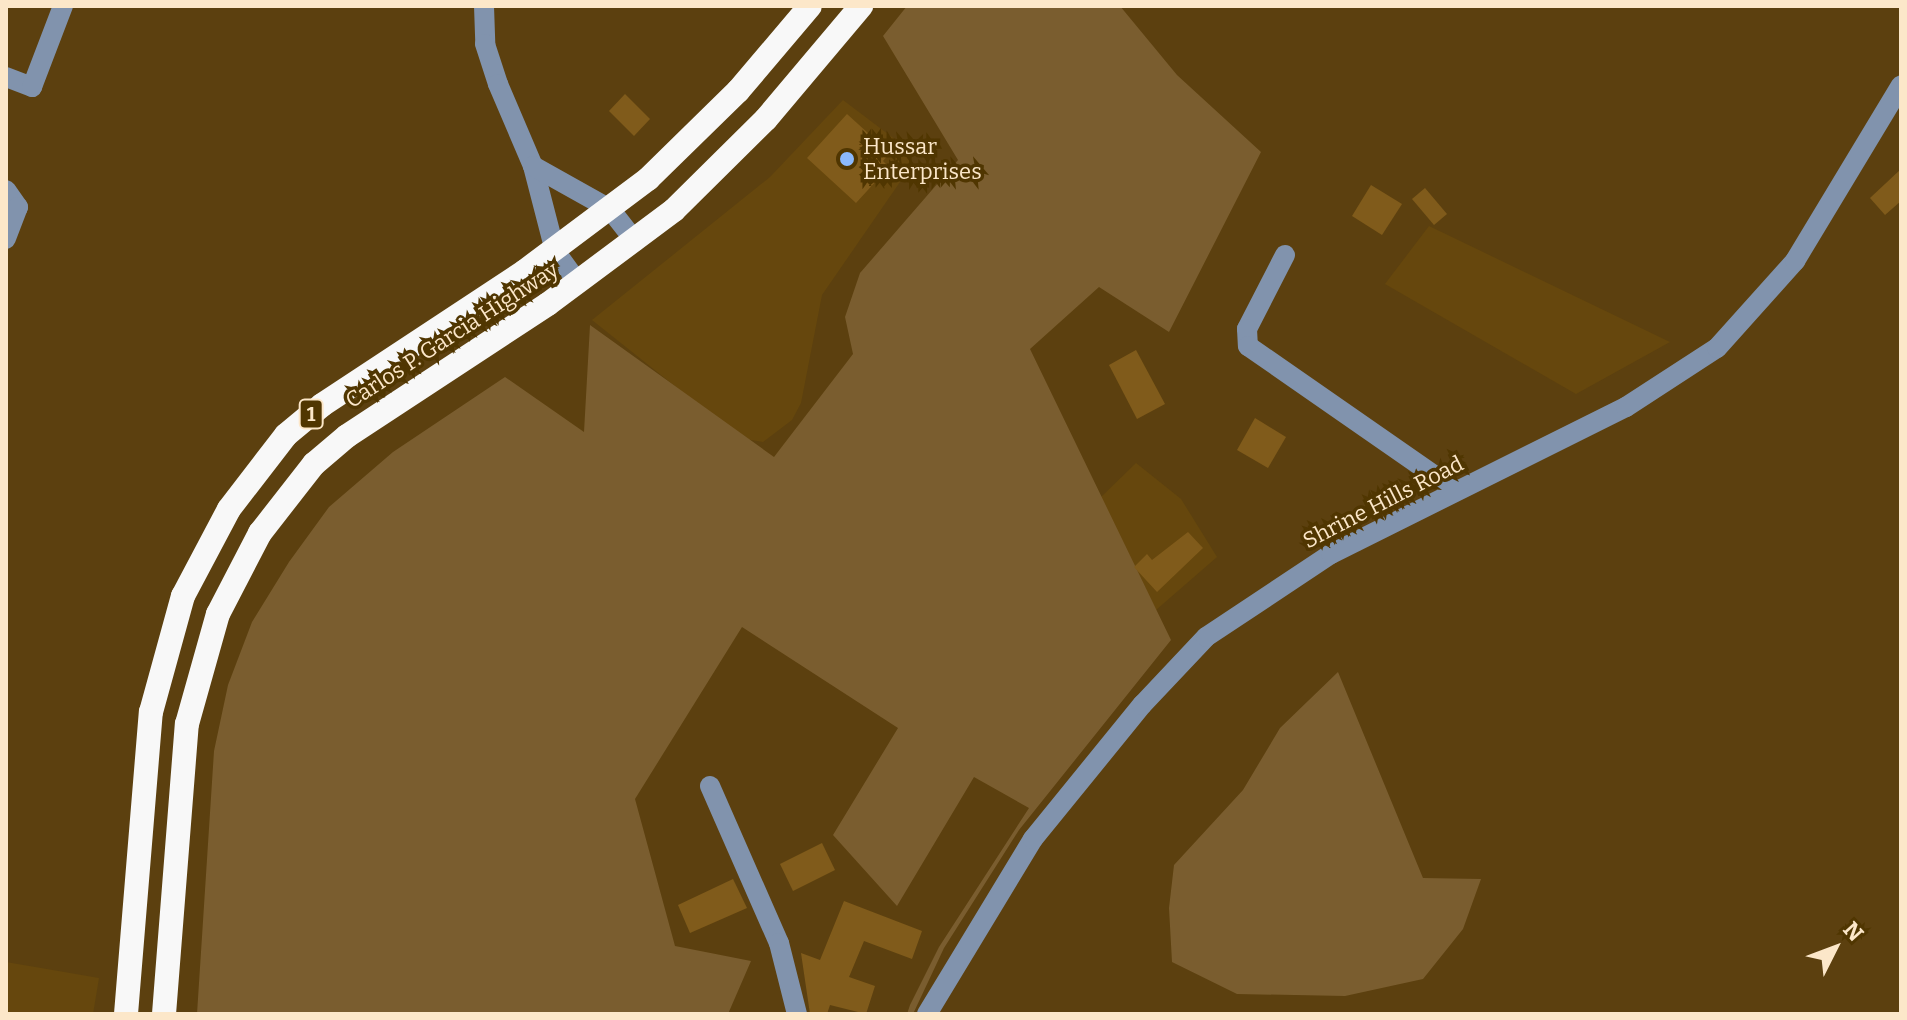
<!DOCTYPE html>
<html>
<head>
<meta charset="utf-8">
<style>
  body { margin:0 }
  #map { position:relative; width:1907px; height:1020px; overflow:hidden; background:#5c400f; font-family:Bitter,serif }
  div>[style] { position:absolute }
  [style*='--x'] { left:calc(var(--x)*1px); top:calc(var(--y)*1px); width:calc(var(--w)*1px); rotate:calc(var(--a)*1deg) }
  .built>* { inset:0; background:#66470d }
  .green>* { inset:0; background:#7a5d2f }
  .building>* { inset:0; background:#805b1b }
  .minor>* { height:20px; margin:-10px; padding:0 10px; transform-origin:10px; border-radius:10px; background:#8193ad }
  .highway>* { height:24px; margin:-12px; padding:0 12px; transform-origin:12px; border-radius:12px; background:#f8f8f8 }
  .dots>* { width:22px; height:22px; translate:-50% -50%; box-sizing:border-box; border:4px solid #503601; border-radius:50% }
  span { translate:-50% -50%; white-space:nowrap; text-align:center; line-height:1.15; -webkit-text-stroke:7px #503601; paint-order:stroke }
  .shield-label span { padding:2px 6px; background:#503601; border:2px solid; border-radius:6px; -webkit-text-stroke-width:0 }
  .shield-label { font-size:20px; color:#fce7c9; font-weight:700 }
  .poi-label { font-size:22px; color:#fce7c9 }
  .left { translate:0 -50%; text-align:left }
  .street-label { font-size:22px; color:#fce7c9 }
  .frame { position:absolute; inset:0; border:8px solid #fce7c9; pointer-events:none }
  .north { position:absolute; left:1795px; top:908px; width:80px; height:80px; -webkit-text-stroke:6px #503601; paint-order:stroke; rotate:48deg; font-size:22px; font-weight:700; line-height:32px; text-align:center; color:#fce7c9 }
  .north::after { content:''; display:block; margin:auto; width:28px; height:36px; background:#fce7c9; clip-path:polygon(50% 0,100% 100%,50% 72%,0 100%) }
</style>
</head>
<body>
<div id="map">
  <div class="built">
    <div style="clip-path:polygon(843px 100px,913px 153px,900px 182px,822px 295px,801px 403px,792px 420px,763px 442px,740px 438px,592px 320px,770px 177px)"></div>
    <div style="clip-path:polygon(1429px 226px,1670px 342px,1576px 394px,1385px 284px)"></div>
    <div style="clip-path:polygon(1136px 463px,1181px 499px,1217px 557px,1156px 610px,1099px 499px)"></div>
    <div style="clip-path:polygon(6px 962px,99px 978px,93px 1014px,6px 1014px)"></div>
  </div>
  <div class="green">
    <div style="clip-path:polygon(907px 6px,1120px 6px,1177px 75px,1261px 152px,1169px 332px,1099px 287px,1030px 349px,1171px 640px,1019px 830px,944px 948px,913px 1014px,907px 1014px,910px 1005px,939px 947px,1029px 808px,974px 777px,897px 906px,833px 835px,898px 728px,742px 627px,635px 799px,675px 946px,751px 961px,728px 1014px,197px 1014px,214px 751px,228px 685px,252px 622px,289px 562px,329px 507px,393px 452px,505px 377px,584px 432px,590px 325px,774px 457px,853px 354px,845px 317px,860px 273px,958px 160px,883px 36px)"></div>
    <div style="clip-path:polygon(1338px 672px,1423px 878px,1481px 879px,1463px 929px,1423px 979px,1345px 996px,1237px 994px,1172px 962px,1169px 908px,1174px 865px,1243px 790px,1280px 728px)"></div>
  </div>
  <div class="building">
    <div style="clip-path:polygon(625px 94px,650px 119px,634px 136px,609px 111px)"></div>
    <div style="clip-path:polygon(847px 114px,890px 153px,883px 161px,889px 167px,856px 203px,807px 158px)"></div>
    <div style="clip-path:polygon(1901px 169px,1901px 201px,1885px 215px,1870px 198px)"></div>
    <div style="clip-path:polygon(1371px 185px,1402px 204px,1382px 235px,1352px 216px)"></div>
    <div style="clip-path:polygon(1425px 188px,1447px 214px,1434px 225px,1412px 199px)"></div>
    <div style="clip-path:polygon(1136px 350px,1165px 404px,1137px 419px,1109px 365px)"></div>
    <div style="clip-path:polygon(1255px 418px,1286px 437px,1268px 468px,1237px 450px)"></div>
    <div style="clip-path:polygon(1188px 532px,1203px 548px,1157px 592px,1134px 567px,1147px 554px,1152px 560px)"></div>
    <div style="clip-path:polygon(822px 843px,835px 870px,793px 891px,780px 864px)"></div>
    <div style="clip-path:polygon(733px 879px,747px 908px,690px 933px,678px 905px)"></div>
    <div style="clip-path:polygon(844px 901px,922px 931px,912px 959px,864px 941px,849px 977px,875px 986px,866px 1014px,830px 1005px,827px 1014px,810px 1014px,801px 953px,820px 960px)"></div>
  </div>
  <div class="minor">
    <div style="--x:484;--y:6;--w:38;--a:88"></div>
    <div style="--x:485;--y:44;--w:42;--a:72"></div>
    <div style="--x:498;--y:84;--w:89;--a:66.9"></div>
    <div style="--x:533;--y:166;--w:88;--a:75.5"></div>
    <div style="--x:555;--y:251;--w:39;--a:54"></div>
    <div style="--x:6;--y:77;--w:28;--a:21"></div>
    <div style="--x:32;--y:87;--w:87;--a:-69.1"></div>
    <div style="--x:533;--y:166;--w:88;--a:29.2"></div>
    <div style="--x:610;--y:209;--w:41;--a:52"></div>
    <div style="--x:6;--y:190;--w:21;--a:55"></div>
    <div style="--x:18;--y:207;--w:34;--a:111"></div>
    <div style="--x:1285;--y:255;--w:83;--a:117.2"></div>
    <div style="--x:1247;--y:329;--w:17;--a:87"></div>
    <div style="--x:1248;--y:346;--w:252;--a:34.8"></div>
    <div style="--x:710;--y:786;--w:171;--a:66.3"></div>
    <div style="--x:779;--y:943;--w:73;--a:75.8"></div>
    <div style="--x:927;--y:1014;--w:205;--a:-58.8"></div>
    <div style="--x:1033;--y:839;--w:173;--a:-50.9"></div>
    <div style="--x:1142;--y:705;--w:93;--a:-46.7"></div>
    <div style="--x:1206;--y:637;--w:150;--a:-33.6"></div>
    <div style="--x:1331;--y:554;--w:330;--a:-26.5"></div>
    <div style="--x:1626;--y:407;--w:108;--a:-33"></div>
    <div style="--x:1717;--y:348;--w:117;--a:-48.1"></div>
    <div style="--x:1795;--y:261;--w:205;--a:-58.9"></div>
  </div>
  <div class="highway">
    <div style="--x:126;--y:1014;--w:303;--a:-85.3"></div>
    <div style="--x:151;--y:712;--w:120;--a:-74.6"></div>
    <div style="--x:183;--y:596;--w:98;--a:-62.1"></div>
    <div style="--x:229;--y:509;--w:93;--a:-52.4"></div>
    <div style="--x:286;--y:435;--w:47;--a:-39.8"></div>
    <div style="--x:322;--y:405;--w:243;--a:-33.4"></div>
    <div style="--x:525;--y:271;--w:154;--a:-36.8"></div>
    <div style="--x:648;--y:179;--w:126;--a:-44.4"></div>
    <div style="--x:738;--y:91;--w:111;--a:-49.7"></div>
    <div style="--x:164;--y:1014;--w:291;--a:-85.5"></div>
    <div style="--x:187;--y:724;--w:114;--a:-74.3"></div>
    <div style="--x:218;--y:614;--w:91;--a:-62.6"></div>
    <div style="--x:260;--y:533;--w:88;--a:-52"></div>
    <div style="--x:314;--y:464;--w:43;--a:-40.3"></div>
    <div style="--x:347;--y:436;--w:240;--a:-33.3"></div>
    <div style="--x:548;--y:304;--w:157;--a:-36.7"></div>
    <div style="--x:674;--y:210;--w:129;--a:-44.7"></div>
    <div style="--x:766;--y:119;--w:148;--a:-49.9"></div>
  </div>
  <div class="dots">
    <div style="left:847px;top:159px;background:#8bb9fc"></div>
  </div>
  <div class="shield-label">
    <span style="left:311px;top:414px">1</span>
  </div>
  <div class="poi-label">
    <span class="left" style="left:863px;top:159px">Hussar<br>Enterprises</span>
  </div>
  <div class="street-label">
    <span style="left:452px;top:335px;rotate:-33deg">Carlos P. Garcia Highway</span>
    <span style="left:1383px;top:502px;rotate:-27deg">Shrine Hills Road</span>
  </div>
  <div class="frame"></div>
  <div class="north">N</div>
</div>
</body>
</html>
